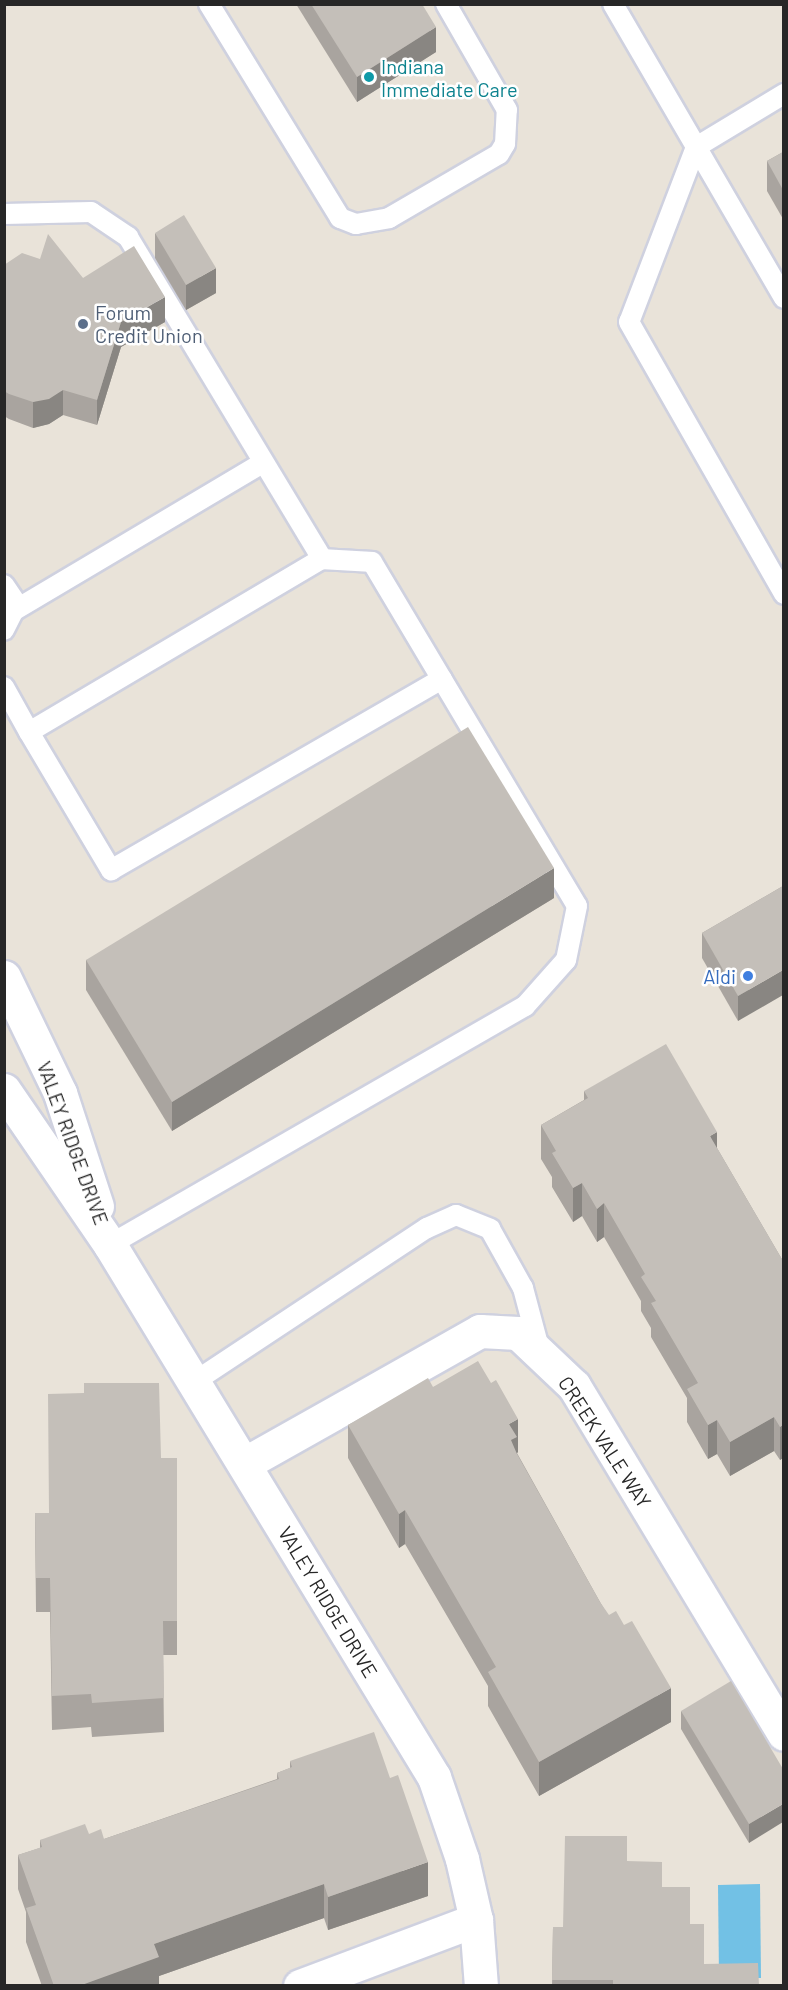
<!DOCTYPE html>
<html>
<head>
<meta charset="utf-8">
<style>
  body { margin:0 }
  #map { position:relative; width:788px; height:1990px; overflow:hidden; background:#e9e3d9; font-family:Barlow,sans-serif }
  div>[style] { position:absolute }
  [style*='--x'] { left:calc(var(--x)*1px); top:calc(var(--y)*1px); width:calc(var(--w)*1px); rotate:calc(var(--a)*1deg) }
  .water>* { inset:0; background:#72c1e5 }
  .roads { filter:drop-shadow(2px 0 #cfd1df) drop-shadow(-2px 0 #cfd1df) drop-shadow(0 2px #cfd1df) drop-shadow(0 -2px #cfd1df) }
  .lane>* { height:20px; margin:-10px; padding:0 10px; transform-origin:10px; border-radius:10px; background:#fff }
  .street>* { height:33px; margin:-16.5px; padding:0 16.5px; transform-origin:16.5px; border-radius:16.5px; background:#fff }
  .wall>* { inset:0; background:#a9a49f }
  .shaded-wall>* { inset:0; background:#898682 }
  .building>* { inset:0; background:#c4bfb9 }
  .dots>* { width:16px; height:16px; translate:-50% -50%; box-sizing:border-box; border:3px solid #fff; border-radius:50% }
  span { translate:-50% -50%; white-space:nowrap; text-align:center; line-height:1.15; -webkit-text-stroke:5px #fff; paint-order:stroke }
  .culture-label { font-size:20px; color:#0d838f }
  .left { translate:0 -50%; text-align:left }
  .service-label { font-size:20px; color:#4e5e75 }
  .shop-label { font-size:20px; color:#366cbe }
  .right { translate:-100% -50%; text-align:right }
  .street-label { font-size:20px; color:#272727 }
  .frame { position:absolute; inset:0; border:6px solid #272727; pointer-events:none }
</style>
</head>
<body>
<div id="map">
  <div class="water">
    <div style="clip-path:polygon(760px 1884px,761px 1978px,719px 1978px,718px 1885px)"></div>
  </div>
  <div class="roads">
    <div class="lane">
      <div style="--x:209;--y:4;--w:251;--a:58.5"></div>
      <div style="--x:340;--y:218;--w:17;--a:21"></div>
      <div style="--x:356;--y:224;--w:34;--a:-10"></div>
      <div style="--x:389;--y:218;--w:127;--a:-30.2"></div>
      <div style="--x:499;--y:154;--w:12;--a:-59"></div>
      <div style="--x:505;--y:144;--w:34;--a:-87"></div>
      <div style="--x:507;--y:110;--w:122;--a:-119.9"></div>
      <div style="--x:613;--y:4;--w:340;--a:59.8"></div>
      <div style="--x:784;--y:94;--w:103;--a:148.9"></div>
      <div style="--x:696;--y:147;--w:187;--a:110.9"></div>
      <div style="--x:629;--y:322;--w:313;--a:60.3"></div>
      <div style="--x:4;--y:214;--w:87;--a:-1.3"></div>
      <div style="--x:91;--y:212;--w:45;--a:34"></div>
      <div style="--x:128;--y:237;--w:376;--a:58.9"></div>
      <div style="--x:322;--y:559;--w:50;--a:3.4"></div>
      <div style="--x:372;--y:562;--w:400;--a:59.2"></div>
      <div style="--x:577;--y:906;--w:55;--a:101.5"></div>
      <div style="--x:566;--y:960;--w:62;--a:131.7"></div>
      <div style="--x:525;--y:1006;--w:479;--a:150.1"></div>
      <div style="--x:4;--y:585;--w:23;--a:56"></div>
      <div style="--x:17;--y:604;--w:29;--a:117"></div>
      <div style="--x:15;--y:610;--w:288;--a:-30.7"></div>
      <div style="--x:4;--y:687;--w:51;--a:60.9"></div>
      <div style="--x:29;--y:732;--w:340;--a:-30.6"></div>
      <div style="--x:29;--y:732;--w:161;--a:59.3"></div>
      <div style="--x:111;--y:870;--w:382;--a:-30"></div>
      <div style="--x:194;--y:1382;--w:279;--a:-33.5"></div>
      <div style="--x:427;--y:1228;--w:32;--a:-24"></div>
      <div style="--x:456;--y:1215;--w:37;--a:22"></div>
      <div style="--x:490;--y:1229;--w:68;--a:60.8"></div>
      <div style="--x:523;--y:1288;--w:62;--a:75.1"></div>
    </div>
    <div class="street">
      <div style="--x:4;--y:977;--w:129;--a:64.2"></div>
      <div style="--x:60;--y:1093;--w:119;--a:71.9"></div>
      <div style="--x:4;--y:1090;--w:188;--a:55.6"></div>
      <div style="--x:110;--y:1245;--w:623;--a:58.66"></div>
      <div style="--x:434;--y:1777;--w:87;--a:71.1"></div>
      <div style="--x:462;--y:1859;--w:63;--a:77.1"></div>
      <div style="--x:476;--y:1920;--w:66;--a:85.7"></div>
      <div style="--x:244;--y:1464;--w:271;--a:-29.4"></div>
      <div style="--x:480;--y:1331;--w:38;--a:3"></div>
      <div style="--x:518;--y:1333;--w:77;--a:43.4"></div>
      <div style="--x:574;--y:1386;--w:406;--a:58.9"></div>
      <div style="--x:300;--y:1986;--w:188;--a:-20.6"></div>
    </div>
  </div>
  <div class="wall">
    <div style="clip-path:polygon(296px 4px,422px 4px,436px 52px,357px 102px)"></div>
    <div style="clip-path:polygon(783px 152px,783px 219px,767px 191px,767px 161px)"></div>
    <div style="clip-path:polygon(155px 233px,216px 293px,186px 310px,155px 258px)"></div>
    <div style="clip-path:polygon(4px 265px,83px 278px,165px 322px,121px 347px,97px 425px,63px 415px,49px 424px,33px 428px,9px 419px,4px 416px)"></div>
    <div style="clip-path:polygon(783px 886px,738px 1021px,702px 958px,702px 933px)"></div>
    <div style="clip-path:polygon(554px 898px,172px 1131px,86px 990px,86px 960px)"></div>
    <div style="clip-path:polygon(584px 1091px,717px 1148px,783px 1261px,783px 1458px,780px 1460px,774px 1451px,730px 1476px,717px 1454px,708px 1459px,687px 1422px,687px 1398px,651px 1337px,651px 1328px,641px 1311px,641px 1301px,604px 1237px,597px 1242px,582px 1216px,573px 1222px,552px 1187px,552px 1177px,541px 1159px,541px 1125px,584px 1100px)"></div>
    <div style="clip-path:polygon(491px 1383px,518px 1452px,517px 1453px,600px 1602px,671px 1722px,539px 1796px,488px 1706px,488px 1686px,405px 1544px,399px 1548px,348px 1458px,348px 1425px,433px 1387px)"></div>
    <div style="clip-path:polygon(161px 1458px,177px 1458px,177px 1655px,163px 1655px,164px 1732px,92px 1737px,91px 1727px,52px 1730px,50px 1612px,36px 1612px,35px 1513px,49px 1513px)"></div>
    <div style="clip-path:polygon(681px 1711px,783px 1769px,749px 1843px,681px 1729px)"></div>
    <div style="clip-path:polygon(290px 1761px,428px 1896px,328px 1930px,324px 1918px,159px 1976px,159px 1986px,42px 1986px,26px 1942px,26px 1912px,18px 1889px,18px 1855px,40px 1848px,40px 1840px,89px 1834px,104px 1839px,277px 1779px,277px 1773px,290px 1768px)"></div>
    <div style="clip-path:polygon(627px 1861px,662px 1887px,690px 1924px,704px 1964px,759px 1986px,552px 1986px,553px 1927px,563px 1927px)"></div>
  </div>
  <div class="shaded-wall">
    <div style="clip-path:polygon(436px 27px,436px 52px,357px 102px,357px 77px)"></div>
    <div style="clip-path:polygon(216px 268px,216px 293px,186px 310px,186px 285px)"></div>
    <div style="clip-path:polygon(165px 297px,165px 322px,121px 347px,97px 425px,97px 400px,121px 322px)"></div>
    <div style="clip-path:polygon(63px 390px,63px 415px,49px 424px,33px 428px,33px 402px)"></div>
    <div style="clip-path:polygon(554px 868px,554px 898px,172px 1131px,172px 1102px)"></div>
    <div style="clip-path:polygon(783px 970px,783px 995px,738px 1021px,738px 996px)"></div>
    <div style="clip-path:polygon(717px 1132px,717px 1166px,710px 1136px)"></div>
    <div style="clip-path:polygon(582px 1183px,582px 1216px,573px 1222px,573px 1188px)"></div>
    <div style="clip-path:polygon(604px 1203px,604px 1237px,597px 1242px,597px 1209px)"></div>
    <div style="clip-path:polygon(774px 1417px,774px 1451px,730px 1476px,730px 1442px)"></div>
    <div style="clip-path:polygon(518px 1419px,518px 1452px,517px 1453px,511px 1474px,509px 1424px)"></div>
    <div style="clip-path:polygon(717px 1420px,717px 1454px,708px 1459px,708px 1425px)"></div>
    <div style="clip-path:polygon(783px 1425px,783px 1458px,780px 1460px,780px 1427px)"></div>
    <div style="clip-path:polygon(405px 1510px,405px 1544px,399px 1548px,399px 1514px)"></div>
    <div style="clip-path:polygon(671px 1688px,671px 1722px,539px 1796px,539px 1762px)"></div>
    <div style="clip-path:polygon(783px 1804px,783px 1822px,749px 1843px,749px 1824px)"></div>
    <div style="clip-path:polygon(428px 1862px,428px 1896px,328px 1930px,328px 1897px)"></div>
    <div style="clip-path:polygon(324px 1884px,324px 1918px,159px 1976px,159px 1986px,79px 1986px,154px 1944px)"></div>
  </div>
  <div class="building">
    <div style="clip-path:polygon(311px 4px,422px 4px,436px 27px,357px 77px)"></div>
    <div style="clip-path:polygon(783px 152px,783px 190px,767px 161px)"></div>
    <div style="clip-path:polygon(184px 215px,216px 268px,186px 285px,155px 233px)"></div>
    <div style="clip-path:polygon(48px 234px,83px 278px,134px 246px,165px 297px,121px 322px,97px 400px,63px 390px,49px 399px,33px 402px,9px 394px,4px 391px,4px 265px,22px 253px,40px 259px)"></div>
    <div style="clip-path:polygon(468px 727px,554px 868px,172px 1102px,86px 960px)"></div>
    <div style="clip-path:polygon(783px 886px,783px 970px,738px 996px,702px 933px)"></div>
    <div style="clip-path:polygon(666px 1044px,717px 1132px,710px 1136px,783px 1261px,783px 1425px,780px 1427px,774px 1417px,730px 1442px,717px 1420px,708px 1425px,687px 1389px,698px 1383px,651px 1303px,656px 1301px,641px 1277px,645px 1274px,604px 1203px,597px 1209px,582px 1183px,573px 1188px,552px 1153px,556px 1151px,541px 1125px,588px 1098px,584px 1091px)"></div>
    <div style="clip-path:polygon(478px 1361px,491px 1383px,496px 1380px,518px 1419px,509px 1424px,517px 1437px,511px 1440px,517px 1454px,600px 1602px,609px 1615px,616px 1611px,624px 1625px,632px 1621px,671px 1688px,539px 1762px,488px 1672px,496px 1667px,405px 1510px,399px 1514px,348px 1425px,428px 1378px,433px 1387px)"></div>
    <div style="clip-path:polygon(84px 1383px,159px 1383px,161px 1458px,177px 1458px,177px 1621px,163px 1621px,164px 1698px,92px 1703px,91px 1694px,52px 1696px,50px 1578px,36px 1578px,35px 1513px,49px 1513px,48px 1394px,84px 1393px)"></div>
    <div style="clip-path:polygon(731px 1681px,783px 1769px,783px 1804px,749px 1824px,681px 1711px)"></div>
    <div style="clip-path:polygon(374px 1732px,390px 1778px,398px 1775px,428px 1862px,328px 1897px,324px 1884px,154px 1944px,159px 1957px,79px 1986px,54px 1986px,26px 1908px,36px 1905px,18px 1855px,42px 1847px,40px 1840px,85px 1824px,89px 1834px,101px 1829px,104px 1839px,279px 1779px,277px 1773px,292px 1767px,290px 1761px)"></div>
    <div style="clip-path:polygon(565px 1836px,627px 1836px,627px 1861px,662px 1862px,662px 1887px,690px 1887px,690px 1924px,704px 1924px,704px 1964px,758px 1963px,759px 1986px,613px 1986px,613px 1980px,552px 1980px,553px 1927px,563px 1927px)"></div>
  </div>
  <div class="dots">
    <div style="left:369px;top:77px;background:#0f9aa8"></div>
    <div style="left:83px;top:324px;background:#5c6f8a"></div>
    <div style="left:748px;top:976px;background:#3f7fe0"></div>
  </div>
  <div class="culture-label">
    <span class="left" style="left:381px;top:78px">Indiana<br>Immediate Care</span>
  </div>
  <div class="service-label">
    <span class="left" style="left:95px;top:324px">Forum<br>Credit Union</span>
  </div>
  <div class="shop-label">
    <span class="right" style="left:736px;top:976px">Aldi</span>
  </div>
  <div class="street-label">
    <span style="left:73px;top:1143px;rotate:70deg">VALEY RIDGE DRIVE</span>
    <span style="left:605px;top:1442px;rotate:57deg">CREEK VALE WAY</span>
    <span style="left:328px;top:1602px;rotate:59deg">VALEY RIDGE DRIVE</span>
  </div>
  <div class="frame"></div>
</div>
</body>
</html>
